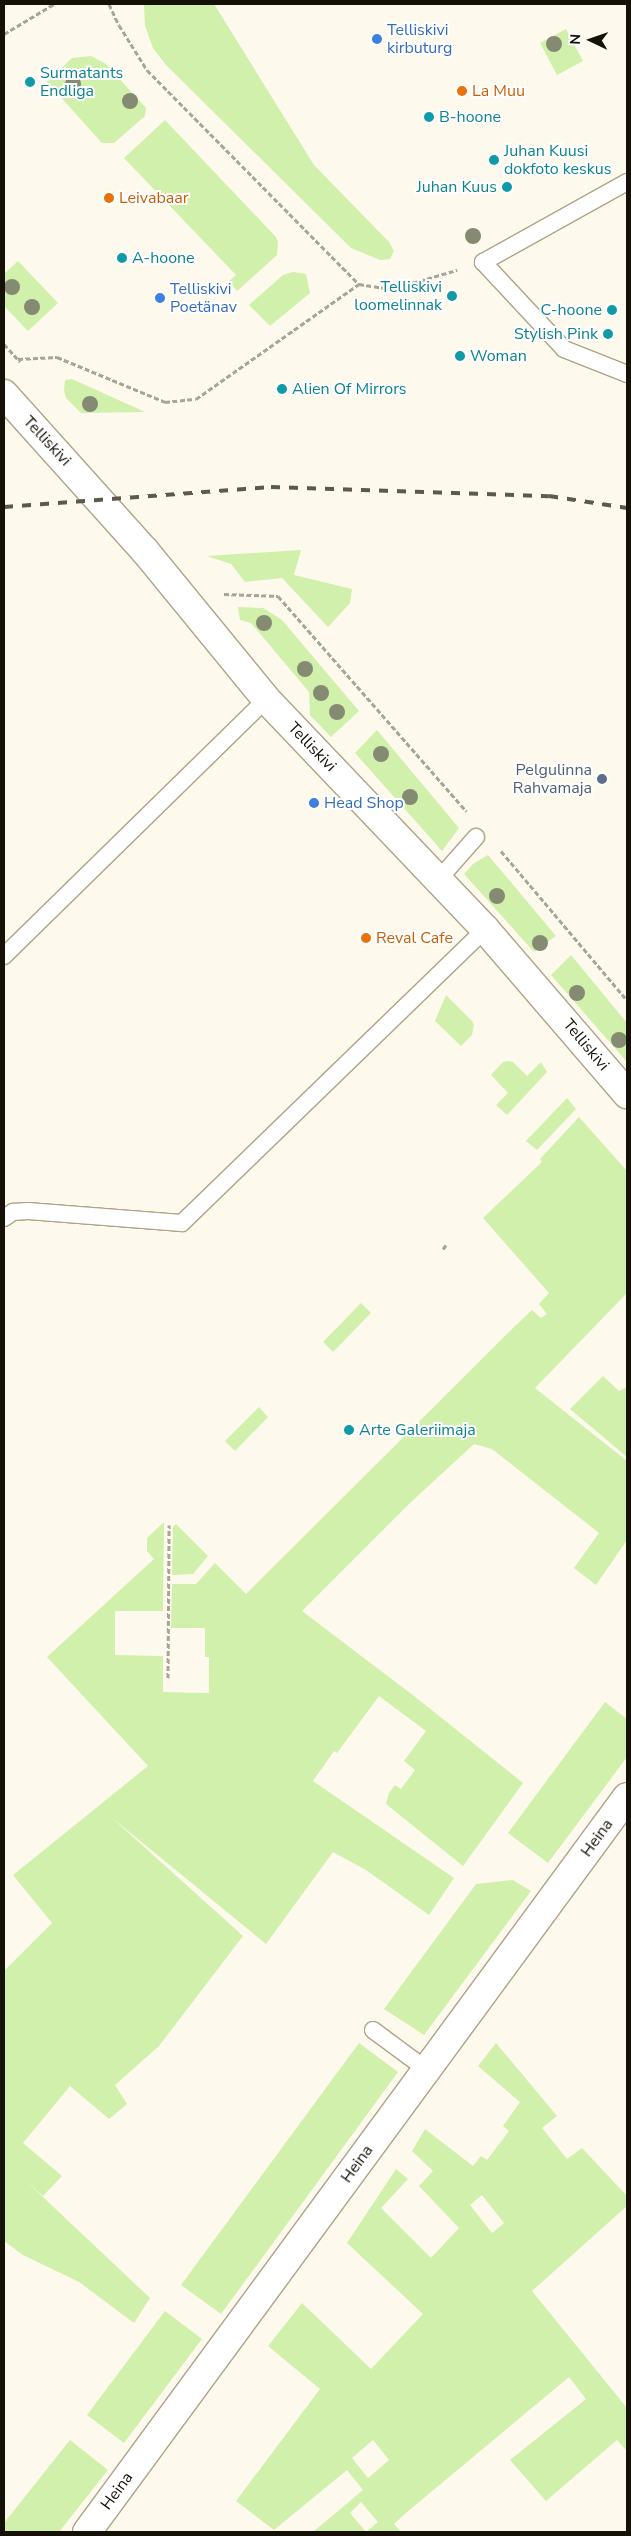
<!DOCTYPE html>
<html>
<head>
<meta charset="utf-8">
<style>
  body { margin:0 }
  #map { position:relative; width:631px; height:2536px; overflow:hidden; background:#fef9ed; font-family:"Nunito Sans",sans-serif }
  div>[style] { position:absolute }
  [style*='--x'] { left:calc(var(--x)*1px); top:calc(var(--y)*1px); width:calc(var(--w)*1px); rotate:calc(var(--a)*1deg) }
  .green>* { inset:0; background:#d1f0ab }
  .path>* { height:3px; margin-top:-1.5px; transform-origin:0; background:repeating-linear-gradient(90deg,#a8a499 0 5px,transparent 0 7.5px) }
  .roads { filter:drop-shadow(1px 0 #afa488) drop-shadow(-1px 0 #afa488) drop-shadow(0 1px #afa488) drop-shadow(0 -1px #afa488) }
  .service>* { height:16px; margin:-8px; padding:0 8px; transform-origin:8px; border-radius:8px; background:#fff }
  .minor>* { height:28px; margin:-14px; padding:0 14px; transform-origin:14px; border-radius:14px; background:#fff }
  .tertiary>* { height:28px; margin:-14px; padding:0 14px; transform-origin:14px; border-radius:14px; background:#fff }
  .rail>* { height:4px; margin-top:-2px; transform-origin:0; background:repeating-linear-gradient(90deg,#5d594e 0 9px,transparent 0 18px) }
  .trees>* { width:16px; height:16px; margin:-8px; border-radius:50%; background:#858a73 }
  .dots>* { width:14px; height:14px; translate:-50% -50%; box-sizing:border-box; border:2px solid #fff; border-radius:50% }
  span { translate:-50% -50%; white-space:nowrap; text-align:center; line-height:1.15; -webkit-text-stroke:4px #fff; paint-order:stroke }
  .shop-label { font-size:16px; color:#366cbe }
  .left { translate:0 -50%; text-align:left }
  .culture-label { font-size:16px; color:#0d838f }
  .right { translate:-100% -50%; text-align:right }
  .food-label { font-size:16px; color:#c56008 }
  .street-label { font-size:16px; color:#151107 }
  .service-label { font-size:16px; color:#4e5e75 }
  .frame { position:absolute; inset:0; border:5px solid #151107; pointer-events:none }
  .north { position:absolute; left:566px; top:15px; width:50px; height:50px; -webkit-text-stroke:4px #fff; paint-order:stroke; rotate:273deg; font-size:14px; font-weight:700; line-height:20px; text-align:center; color:#151107 }
  .north::after { content:''; display:block; margin:auto; width:18px; height:22px; background:#151107; clip-path:polygon(50% 0,100% 100%,50% 72%,0 100%) }
</style>
</head>
<body>
<div id="map">
  <div class="green">
    <div style="clip-path:polygon(144px 4px,214px 4px,314px 165px,389px 242px,394px 251px,390px 259px,380px 260px,351px 248px,166px 65px,153px 48px,145px 26px)"></div>
    <div style="clip-path:polygon(566px 29px,583px 61px,557px 75px,540px 43px)"></div>
    <div style="clip-path:polygon(91px 56px,106px 64px,146px 108px,145px 116px,114px 143px,102px 143px,47px 82px,72px 58px)"></div>
    <div style="clip-path:polygon(165px 120px,276px 237px,278px 242px,277px 255px,237px 291px,229px 281px,236px 275px,124px 158px)"></div>
    <div style="clip-path:polygon(18px 261px,58px 303px,28px 331px,4px 306px,4px 274px)"></div>
    <div style="clip-path:polygon(293px 272px,306px 274px,310px 293px,270px 326px,249px 305px,283px 275px)"></div>
    <div style="clip-path:polygon(72px 379px,145px 412px,81px 413px,66px 398px,64px 390px,65px 380px)"></div>
    <div style="clip-path:polygon(301px 550px,294px 575px,352px 589px,350px 603px,328px 627px,282px 578px,245px 582px,231px 564px,207px 556px)"></div>
    <div style="clip-path:polygon(238px 607px,263px 608px,282px 620px,359px 711px,331px 737px,310px 715px,309px 692px,251px 623px,240px 620px)"></div>
    <div style="clip-path:polygon(377px 730px,459px 828px,442px 851px,355px 753px)"></div>
    <div style="clip-path:polygon(488px 855px,556px 936px,534px 952px,464px 874px,473px 864px)"></div>
    <div style="clip-path:polygon(571px 955px,627px 1023px,627px 1062px,551px 975px)"></div>
    <div style="clip-path:polygon(446px 995px,472px 1021px,474px 1025px,472px 1035px,461px 1046px,435px 1021px)"></div>
    <div style="clip-path:polygon(508px 1061px,513px 1062px,527px 1076px,541px 1062px,547px 1072px,507px 1115px,496px 1105px,508px 1093px,491px 1075px,503px 1062px)"></div>
    <div style="clip-path:polygon(567px 1098px,576px 1109px,537px 1150px,526px 1141px)"></div>
    <div style="clip-path:polygon(579px 1117px,627px 1171px,627px 1293px,535px 1388px,627px 1461px,627px 1540px,596px 1585px,574px 1568px,599px 1533px,492px 1449px,474px 1444px,410px 1503px,302px 1611px,414px 1696px,523px 1783px,463px 1866px,386px 1804px,389px 1793px,395px 1785px,401px 1789px,415px 1770px,404px 1761px,426px 1731px,379px 1696px,337px 1753px,334px 1751px,313px 1781px,454px 1878px,429px 1915px,366px 1870px,333px 1852px,266px 1944px,111px 1817px,243px 1936px,159px 2046px,115px 2085px,127px 2104px,109px 2119px,70px 2086px,23px 2143px,62px 2176px,43px 2196px,26px 2181px,150px 2298px,134px 2323px,79px 2282px,23px 2255px,4px 2241px,4px 1971px,52px 1923px,13px 1875px,148px 1766px,47px 1657px,154px 1559px,147px 1551px,147px 1538px,164px 1522px,163px 1611px,115px 1611px,115px 1655px,163px 1656px,163px 1692px,209px 1693px,209px 1657px,205px 1657px,205px 1628px,171px 1628px,172px 1584px,196px 1584px,215px 1563px,246px 1594px,513px 1328px,532px 1310px,541px 1318px,547px 1314px,539px 1304px,549px 1293px,483px 1218px,542px 1162px,540px 1159px)"></div>
    <div style="clip-path:polygon(361px 1303px,371px 1313px,333px 1352px,323px 1342px)"></div>
    <div style="clip-path:polygon(603px 1376px,619px 1391px,627px 1387px,627px 1457px,570px 1409px)"></div>
    <div style="clip-path:polygon(259px 1407px,268px 1417px,235px 1451px,225px 1441px)"></div>
    <div style="clip-path:polygon(176px 1524px,208px 1556px,193px 1574px,172px 1575px,173px 1527px)"></div>
    <div style="clip-path:polygon(605px 1702px,627px 1719px,627px 1757px,548px 1863px,508px 1833px)"></div>
    <div style="clip-path:polygon(513px 1880px,531px 1891px,424px 2035px,384px 2009px,476px 1884px)"></div>
    <div style="clip-path:polygon(359px 2043px,398px 2072px,221px 2314px,181px 2285px)"></div>
    <div style="clip-path:polygon(evenodd,496px 2043px,557px 2116px,542px 2128px,567px 2159px,582px 2148px,627px 2196px,627px 2206px,532px 2291px,627px 2408px,627px 2451px,617px 2440px,546px 2501px,510px 2460px,586px 2399px,569px 2377px,407px 2512px,394px 2524px,401px 2532px,366px 2532px,378px 2522px,361px 2502px,350px 2513px,366px 2532px,313px 2532px,363px 2490px,347px 2470px,274px 2530px,236px 2501px,320px 2389px,268px 2346px,302px 2303px,371px 2369px,423px 2314px,347px 2243px,396px 2169px,408px 2179px,381px 2208px,431px 2258px,459px 2228px,419px 2186px,433px 2171px,412px 2151px,425px 2129px,473px 2166px,481px 2156px,487px 2160px,509px 2131px,503px 2126px,520px 2102px,478px 2066px,496px 2043px,482px 2195px,504px 2223px,492px 2233px,470px 2205px,482px 2195px,496px 2043px,373px 2440px,389px 2460px,368px 2478px,352px 2458px,373px 2440px)"></div>
    <div style="clip-path:polygon(165px 2311px,202px 2339px,124px 2443px,87px 2415px)"></div>
    <div style="clip-path:polygon(70px 2440px,108px 2470px,59px 2532px,4px 2532px,4px 2523px)"></div>
  </div>
  <div class="path">
    <div style="--x:109;--y:4;--w:23;--a:65"></div>
    <div style="--x:119;--y:25;--w:53;--a:58.1"></div>
    <div style="--x:147;--y:70;--w:301;--a:45.3"></div>
    <div style="--x:359;--y:284;--w:32;--a:9"></div>
    <div style="--x:391;--y:289;--w:69;--a:-16.1"></div>
    <div style="--x:4;--y:34;--w:58;--a:-31"></div>
    <div style="--x:4;--y:344;--w:24;--a:48"></div>
    <div style="--x:18;--y:359;--w:39;--a:-3"></div>
    <div style="--x:57;--y:357;--w:117;--a:22.6"></div>
    <div style="--x:165;--y:402;--w:31;--a:-6"></div>
    <div style="--x:196;--y:399;--w:199;--a:-35.2"></div>
    <div style="--x:224;--y:594;--w:54;--a:2.1"></div>
    <div style="--x:278;--y:596;--w:286;--a:48.8"></div>
    <div style="--x:501;--y:851;--w:195;--a:49.8"></div>
    <div style="--x:443;--y:1249;--w:5;--a:-53"></div>
    <div style="--x:168;--y:1678;--w:153;--a:-89.6"></div>
  </div>
  <div class="roads">
    <div class="service">
      <div style="--x:627;--y:182;--w:165;--a:150.9"></div>
      <div style="--x:483;--y:262;--w:119;--a:47"></div>
      <div style="--x:564;--y:349;--w:68;--a:21.6"></div>
      <div style="--x:439;--y:879;--w:56;--a:-48.6"></div>
      <div style="--x:4;--y:956;--w:367;--a:-44.4"></div>
      <div style="--x:4;--y:1218;--w:11;--a:-34"></div>
      <div style="--x:13;--y:1212;--w:15;--a:-4"></div>
      <div style="--x:28;--y:1211;--w:154;--a:4.5"></div>
      <div style="--x:182;--y:1223;--w:422;--a:-44.1"></div>
      <div style="--x:373;--y:2030;--w:67;--a:36.5"></div>
    </div>
    <div class="minor">
      <div style="--x:87;--y:2532;--w:912;--a:-53.7"></div>
    </div>
    <div class="tertiary">
      <div style="--x:4;--y:394;--w:211;--a:48.1"></div>
      <div style="--x:145;--y:551;--w:191;--a:50.7"></div>
      <div style="--x:266;--y:699;--w:318;--a:46.4"></div>
      <div style="--x:485;--y:929;--w:218;--a:49.3"></div>
    </div>
  </div>
  <div class="rail">
    <div style="--x:4;--y:507;--w:268;--a:-4.3"></div>
    <div style="--x:271;--y:487;--w:278;--a:1.9"></div>
    <div style="--x:549;--y:496;--w:79;--a:8.7"></div>
  </div>
  <div class="trees">
    <div style="left:554px;top:44px"></div>
    <div style="left:73px;top:84px"></div>
    <div style="left:130px;top:101px"></div>
    <div style="left:473px;top:236px"></div>
    <div style="left:12px;top:287px"></div>
    <div style="left:32px;top:307px"></div>
    <div style="left:90px;top:404px"></div>
    <div style="left:264px;top:623px"></div>
    <div style="left:305px;top:669px"></div>
    <div style="left:321px;top:693px"></div>
    <div style="left:337px;top:712px"></div>
    <div style="left:381px;top:754px"></div>
    <div style="left:410px;top:797px"></div>
    <div style="left:497px;top:896px"></div>
    <div style="left:540px;top:943px"></div>
    <div style="left:577px;top:993px"></div>
    <div style="left:619px;top:1040px"></div>
  </div>
  <div class="dots">
    <div style="left:377px;top:39px;background:#3f7fe0"></div>
    <div style="left:30px;top:82px;background:#0f9aa8"></div>
    <div style="left:462px;top:91px;background:#e8710a"></div>
    <div style="left:429px;top:117px;background:#0f9aa8"></div>
    <div style="left:494px;top:160px;background:#0f9aa8"></div>
    <div style="left:507px;top:187px;background:#0f9aa8"></div>
    <div style="left:109px;top:198px;background:#e8710a"></div>
    <div style="left:122px;top:258px;background:#0f9aa8"></div>
    <div style="left:452px;top:296px;background:#0f9aa8"></div>
    <div style="left:160px;top:298px;background:#3f7fe0"></div>
    <div style="left:612px;top:310px;background:#0f9aa8"></div>
    <div style="left:608px;top:334px;background:#0f9aa8"></div>
    <div style="left:460px;top:356px;background:#0f9aa8"></div>
    <div style="left:282px;top:389px;background:#0f9aa8"></div>
    <div style="left:602px;top:779px;background:#5c6f8a"></div>
    <div style="left:314px;top:803px;background:#3f7fe0"></div>
    <div style="left:366px;top:938px;background:#e8710a"></div>
    <div style="left:349px;top:1430px;background:#0f9aa8"></div>
  </div>
  <div class="shop-label">
    <span class="left" style="left:387px;top:39px">Telliskivi<br>kirbuturg</span>
    <span class="left" style="left:170px;top:298px">Telliskivi<br>Poetänav</span>
    <span class="left" style="left:324px;top:803px">Head Shop</span>
  </div>
  <div class="culture-label">
    <span class="left" style="left:40px;top:82px">Surmatants<br>Endliga</span>
    <span class="left" style="left:439px;top:117px">B-hoone</span>
    <span class="left" style="left:504px;top:160px">Juhan Kuusi<br>dokfoto keskus</span>
    <span class="right" style="left:497px;top:187px">Juhan Kuus</span>
    <span class="left" style="left:132px;top:258px">A-hoone</span>
    <span class="right" style="left:442px;top:296px">Telliskivi<br>loomelinnak</span>
    <span class="right" style="left:602px;top:310px">C-hoone</span>
    <span class="right" style="left:598px;top:334px">Stylish Pink</span>
    <span class="left" style="left:470px;top:356px">Woman</span>
    <span class="left" style="left:292px;top:389px">Alien Of Mirrors</span>
    <span class="left" style="left:359px;top:1430px">Arte Galeriimaja</span>
  </div>
  <div class="food-label">
    <span class="left" style="left:472px;top:91px">La Muu</span>
    <span class="left" style="left:119px;top:198px">Leivabaar</span>
    <span class="left" style="left:376px;top:938px">Reval Cafe</span>
  </div>
  <div class="street-label">
    <span style="left:47px;top:441px;rotate:47deg">Telliskivi</span>
    <span style="left:312px;top:747px;rotate:46deg">Telliskivi</span>
    <span style="left:586px;top:1045px;rotate:50deg">Telliskivi</span>
    <span style="left:597px;top:1838px;rotate:-54deg">Heina</span>
    <span style="left:357px;top:2164px;rotate:-54deg">Heina</span>
    <span style="left:117px;top:2491px;rotate:-54deg">Heina</span>
  </div>
  <div class="service-label">
    <span class="right" style="left:592px;top:779px">Pelgulinna<br>Rahvamaja</span>
  </div>
  <div class="frame"></div>
  <div class="north">N</div>
</div>
</body>
</html>
